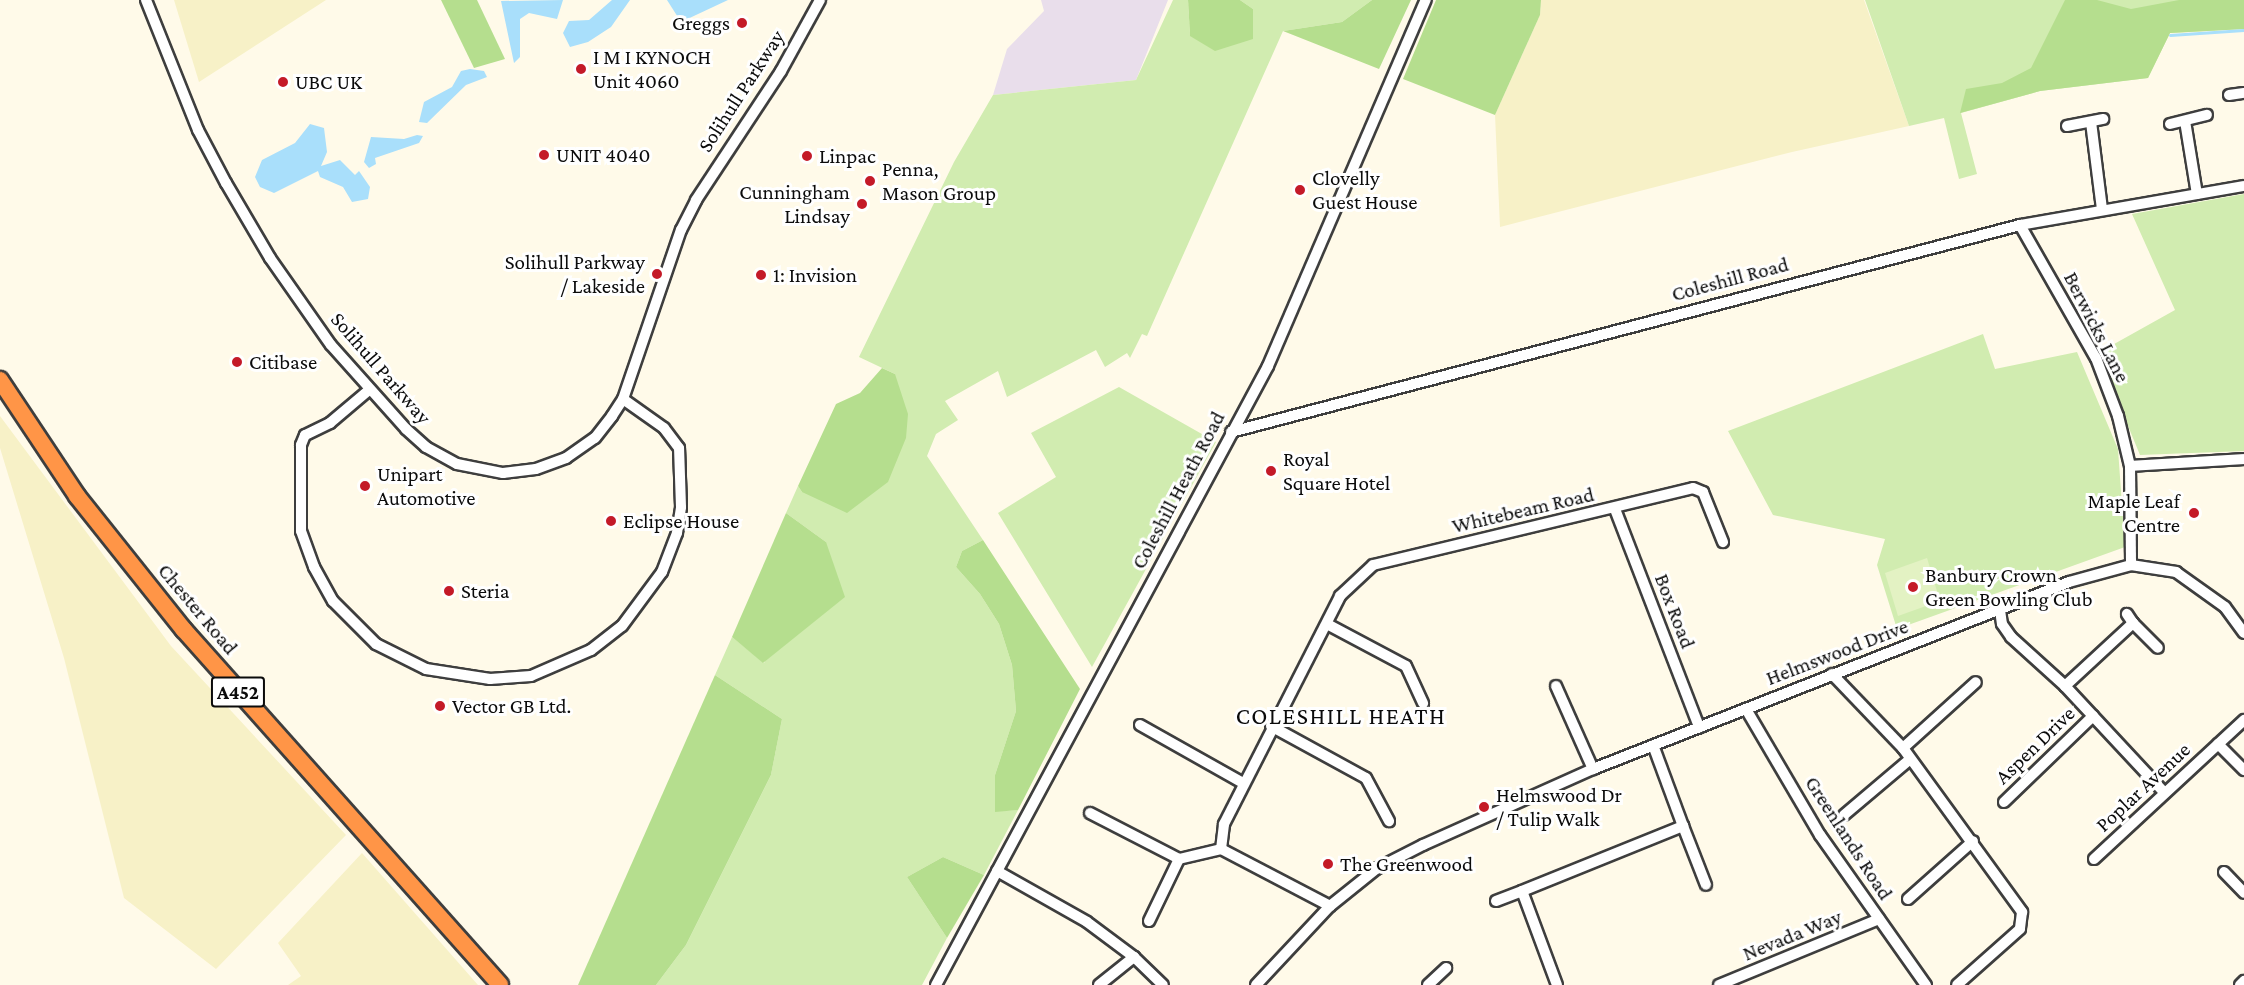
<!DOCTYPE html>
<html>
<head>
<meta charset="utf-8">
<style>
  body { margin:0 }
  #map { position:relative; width:2244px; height:985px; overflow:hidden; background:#fffae9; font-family:"Crimson Pro",serif }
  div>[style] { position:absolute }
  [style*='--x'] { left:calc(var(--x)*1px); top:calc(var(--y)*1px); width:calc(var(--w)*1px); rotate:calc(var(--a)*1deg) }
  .industrial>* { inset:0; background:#e9deeb }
  .farmland>* { inset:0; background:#f7f1c7 }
  .green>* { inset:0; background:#d1ecb0 }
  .forest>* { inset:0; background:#b5de8e }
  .pitch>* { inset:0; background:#e3f2c3 }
  .water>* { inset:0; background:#a9dffb }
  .stream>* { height:3px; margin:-1.5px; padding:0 1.5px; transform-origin:1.5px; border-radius:1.5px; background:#a9dffb }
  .roads { filter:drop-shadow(2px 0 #3e3e3e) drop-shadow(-2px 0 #3e3e3e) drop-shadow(0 2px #3e3e3e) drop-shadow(0 -2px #3e3e3e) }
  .minor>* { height:10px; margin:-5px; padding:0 5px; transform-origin:5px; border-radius:5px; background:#fff }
  .highway>* { height:16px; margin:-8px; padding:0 8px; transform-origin:8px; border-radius:8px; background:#ff9547 }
  .dots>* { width:16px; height:16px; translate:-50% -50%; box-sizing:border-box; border:3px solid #fff; border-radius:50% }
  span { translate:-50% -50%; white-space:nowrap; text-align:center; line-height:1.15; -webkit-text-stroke:6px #fff; paint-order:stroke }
  .shield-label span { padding:2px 4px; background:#fff; border:2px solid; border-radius:4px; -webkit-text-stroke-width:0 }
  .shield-label { font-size:20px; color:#0b0b0b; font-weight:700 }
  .poi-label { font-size:21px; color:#0b0b0b }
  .right { translate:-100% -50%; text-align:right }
  .left { translate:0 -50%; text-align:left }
  .street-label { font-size:21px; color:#0b0b0b }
  .quarter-label { font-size:24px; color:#0b0b0b; letter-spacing:1.5px }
</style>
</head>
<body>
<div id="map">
  <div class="industrial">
    <div style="clip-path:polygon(1041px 0,1168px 0,1136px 80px,993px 95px,1007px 49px,1044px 11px)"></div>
  </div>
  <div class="farmland">
    <div style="clip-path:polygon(174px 0,326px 0,199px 82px)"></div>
    <div style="clip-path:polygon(1541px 0,1864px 0,1909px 126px,1792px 152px,1500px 227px,1495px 115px,1540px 15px)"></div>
    <div style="clip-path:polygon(0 416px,171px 646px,346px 835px,216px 969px,124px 898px,64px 658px,0 448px)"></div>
    <div style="clip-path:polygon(362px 853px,478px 985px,288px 985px,301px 976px,278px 943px)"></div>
  </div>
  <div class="green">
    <div style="clip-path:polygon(1173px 0,1188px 0,1190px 36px,1253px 9px,1240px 0,1372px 0,1342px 22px,1283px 31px,1147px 336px,1142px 334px,1130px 358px,1127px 353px,1105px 367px,1096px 350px,1007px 397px,998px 371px,945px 401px,958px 420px,936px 434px,927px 456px,983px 540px,962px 551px,956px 567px,980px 594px,999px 624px,1012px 665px,1016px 711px,995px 775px,995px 811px,1018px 810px,984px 875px,943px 857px,907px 877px,947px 938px,922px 985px,656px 985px,686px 945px,771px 775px,782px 719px,715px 675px,732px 637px,764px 663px,826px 542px,786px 513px,798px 486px,802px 492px,895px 374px,859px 357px,954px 162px,993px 95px,1136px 80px)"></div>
    <div style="clip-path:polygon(1865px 0,2244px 0,2244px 29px,2170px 33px,2148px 78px,2040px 91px,1961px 113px,1977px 174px,1959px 179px,1944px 118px,1909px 126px)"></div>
    <div style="clip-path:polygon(2244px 194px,2244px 451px,2140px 455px,2098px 353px,2175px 310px,2132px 214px)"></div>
    <div style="clip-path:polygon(1983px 334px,1995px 369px,2077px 352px,2118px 449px,2125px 547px,1897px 629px,1877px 565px,1885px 539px,1773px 515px,1728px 431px)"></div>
    <div style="clip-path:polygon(1119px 387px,1216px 442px,1092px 667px,998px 513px,1056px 477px,1031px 433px)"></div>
  </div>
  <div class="forest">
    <div style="clip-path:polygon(441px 0,477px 0,505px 59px,474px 68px)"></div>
    <div style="clip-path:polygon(1188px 0,1240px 0,1253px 9px,1253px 39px,1215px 51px,1190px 36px)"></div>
    <div style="clip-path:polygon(1372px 0,1411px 0,1379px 69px,1283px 31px,1342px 22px)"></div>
    <div style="clip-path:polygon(1436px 0,1541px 0,1540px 15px,1495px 115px,1403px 79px)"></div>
    <div style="clip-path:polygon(2065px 0,2097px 0,2131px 9px,2179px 0,2244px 0,2244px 29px,2170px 33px,2148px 78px,2040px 91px,1960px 113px,1966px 89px,2002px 83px,2031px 68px)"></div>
    <div style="clip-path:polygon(882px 368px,895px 374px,908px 414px,906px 438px,888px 482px,847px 513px,802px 492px,798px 486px,836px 404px,860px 393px)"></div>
    <div style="clip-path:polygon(786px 513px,826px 542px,845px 597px,763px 663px,732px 637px)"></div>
    <div style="clip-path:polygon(983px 540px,1080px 689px,1018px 810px,995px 812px,995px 775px,1016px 711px,1012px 665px,999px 624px,980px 594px,956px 567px,962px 551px)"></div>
    <div style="clip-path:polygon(715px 675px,782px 719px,771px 775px,686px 945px,656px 985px,578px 985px)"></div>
    <div style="clip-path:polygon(943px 857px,984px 875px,947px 938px,907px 877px)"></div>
  </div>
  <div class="pitch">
    <div style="clip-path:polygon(1927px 558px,1940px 601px,1898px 616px,1885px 573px)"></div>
  </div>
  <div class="water">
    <div style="clip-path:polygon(563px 0,557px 19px,529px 13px,520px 19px,520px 57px,514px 63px,501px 1px)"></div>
    <div style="clip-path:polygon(612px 0,630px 0,611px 27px,588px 42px,570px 47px,563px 33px,569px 21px,589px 20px)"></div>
    <div style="clip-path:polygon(667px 0,728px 0,681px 22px)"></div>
    <div style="clip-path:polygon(470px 69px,484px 71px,487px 77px,466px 85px,427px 123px,419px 122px,424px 102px,452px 87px,461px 71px)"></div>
    <div style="clip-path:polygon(310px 124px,324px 128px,327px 152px,321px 166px,340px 160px,355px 175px,359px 171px,370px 187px,368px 199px,352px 202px,343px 187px,320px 177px,318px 171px,274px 193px,260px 187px,255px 177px,262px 160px,295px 143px)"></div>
    <div style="clip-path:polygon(417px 135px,423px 136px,419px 143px,375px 158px,376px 164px,369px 168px,364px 162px,371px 137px,404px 139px)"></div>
  </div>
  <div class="stream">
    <div style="--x:2170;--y:35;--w:74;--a:-3.9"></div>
  </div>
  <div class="roads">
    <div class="minor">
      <div style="--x:146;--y:0;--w:140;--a:68.2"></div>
      <div style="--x:198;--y:130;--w:60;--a:62.2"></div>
      <div style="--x:226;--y:183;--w:87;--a:59.6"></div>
      <div style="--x:270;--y:258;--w:106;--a:55"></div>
      <div style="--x:331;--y:345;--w:113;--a:48.2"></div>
      <div style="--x:406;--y:429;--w:27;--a:42"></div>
      <div style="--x:426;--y:447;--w:35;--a:29"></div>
      <div style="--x:457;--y:464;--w:47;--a:11.1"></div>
      <div style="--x:503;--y:473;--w:33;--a:-7"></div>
      <div style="--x:536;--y:469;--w:32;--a:-20"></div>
      <div style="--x:566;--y:458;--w:35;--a:-35"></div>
      <div style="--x:595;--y:438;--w:28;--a:-52"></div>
      <div style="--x:612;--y:416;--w:20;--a:-57"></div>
      <div style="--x:623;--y:399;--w:179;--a:-71.1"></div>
      <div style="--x:681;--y:230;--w:34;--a:-63"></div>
      <div style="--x:696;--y:200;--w:154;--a:-56.6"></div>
      <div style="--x:781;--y:71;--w:81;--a:-61.2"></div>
      <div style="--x:2229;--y:95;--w:15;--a:-8"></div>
      <div style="--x:2185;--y:121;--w:74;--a:80.7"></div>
      <div style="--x:2091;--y:122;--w:88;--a:82.8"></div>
      <div style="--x:2170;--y:124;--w:38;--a:-14"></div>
      <div style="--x:2067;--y:126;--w:37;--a:-11"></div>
      <div style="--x:2020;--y:225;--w:153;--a:60.3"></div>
      <div style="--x:2096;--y:358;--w:62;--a:69.2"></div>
      <div style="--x:2118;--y:416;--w:51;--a:76.5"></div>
      <div style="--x:2130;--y:466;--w:99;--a:89.4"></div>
      <div style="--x:369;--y:390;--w:51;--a:139.8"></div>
      <div style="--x:330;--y:423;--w:28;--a:154"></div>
      <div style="--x:305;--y:435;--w:11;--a:112"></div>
      <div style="--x:301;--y:445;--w:86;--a:90"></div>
      <div style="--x:301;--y:531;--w:38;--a:70"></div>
      <div style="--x:314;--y:567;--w:39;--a:61"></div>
      <div style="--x:333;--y:601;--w:61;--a:45"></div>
      <div style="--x:376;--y:644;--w:56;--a:26.6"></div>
      <div style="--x:426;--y:669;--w:65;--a:8.9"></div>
      <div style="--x:490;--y:679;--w:41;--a:-4.2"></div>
      <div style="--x:531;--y:676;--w:65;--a:-23.4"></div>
      <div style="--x:591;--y:650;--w:39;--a:-38"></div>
      <div style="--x:622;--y:626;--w:67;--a:-53.5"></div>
      <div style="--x:662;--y:572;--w:42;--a:-69"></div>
      <div style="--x:677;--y:533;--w:26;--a:-81"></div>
      <div style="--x:681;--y:507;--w:59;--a:-91.9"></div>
      <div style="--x:679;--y:448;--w:25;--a:-127"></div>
      <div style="--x:664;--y:428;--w:50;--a:-144.7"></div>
      <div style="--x:1231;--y:432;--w:816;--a:-14.7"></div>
      <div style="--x:2020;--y:225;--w:227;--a:-9.9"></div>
      <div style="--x:2130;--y:466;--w:114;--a:-3.5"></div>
      <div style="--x:1615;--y:509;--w:234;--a:68.9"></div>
      <div style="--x:2000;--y:610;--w:14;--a:82"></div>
      <div style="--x:2002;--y:624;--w:16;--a:55"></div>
      <div style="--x:2011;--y:637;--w:73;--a:42.2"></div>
      <div style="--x:2065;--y:686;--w:144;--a:47"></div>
      <div style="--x:2133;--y:623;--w:35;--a:45"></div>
      <div style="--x:1327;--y:624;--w:89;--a:28"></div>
      <div style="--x:1406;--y:666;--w:41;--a:65.3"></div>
      <div style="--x:1832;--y:674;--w:103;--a:46.2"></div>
      <div style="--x:1903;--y:748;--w:203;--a:54"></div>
      <div style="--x:2022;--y:912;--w:17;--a:97"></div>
      <div style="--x:2020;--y:929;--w:84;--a:138.4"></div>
      <div style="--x:1556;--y:686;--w:91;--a:66"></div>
      <div style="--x:2065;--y:686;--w:93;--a:-42.8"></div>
      <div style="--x:2133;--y:623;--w:11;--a:-124"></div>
      <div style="--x:1746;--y:709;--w:146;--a:59.6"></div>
      <div style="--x:1820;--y:835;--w:184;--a:54.8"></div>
      <div style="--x:1140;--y:725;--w:118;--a:29.4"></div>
      <div style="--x:1271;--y:726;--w:108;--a:28.7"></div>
      <div style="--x:1366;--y:778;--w:49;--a:61.9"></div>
      <div style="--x:2218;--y:744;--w:37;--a:45"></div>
      <div style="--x:1903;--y:748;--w:98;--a:-42.1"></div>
      <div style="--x:2004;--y:802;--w:124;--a:-44"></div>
      <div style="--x:1090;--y:813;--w:100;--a:27.3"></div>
      <div style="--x:1844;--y:815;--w:85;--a:-40.2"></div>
      <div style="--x:1683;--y:826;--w:63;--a:68.7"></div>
      <div style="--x:1221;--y:849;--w:123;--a:27.6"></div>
      <div style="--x:2094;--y:859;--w:205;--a:-42.8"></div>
      <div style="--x:997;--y:871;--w:103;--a:29.5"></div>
      <div style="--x:1087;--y:922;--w:59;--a:36.7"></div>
      <div style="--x:1134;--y:957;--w:40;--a:44"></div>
      <div style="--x:2224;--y:872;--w:29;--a:46"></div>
      <div style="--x:1908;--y:899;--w:87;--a:-41.7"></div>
      <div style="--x:1496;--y:901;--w:28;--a:-21"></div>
      <div style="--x:1149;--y:921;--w:69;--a:-64.2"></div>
      <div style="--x:1179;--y:859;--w:43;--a:-13.4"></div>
      <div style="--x:1221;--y:849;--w:25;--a:-83"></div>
      <div style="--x:1224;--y:824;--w:256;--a:-63"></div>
      <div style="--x:1340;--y:596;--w:45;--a:-43.2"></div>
      <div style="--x:1373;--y:565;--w:329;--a:-13.5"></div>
      <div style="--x:1693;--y:488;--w:11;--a:22"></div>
      <div style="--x:1703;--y:492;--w:54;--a:68.2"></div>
      <div style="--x:936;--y:985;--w:702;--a:-61.79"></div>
      <div style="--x:1268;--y:366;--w:399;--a:-66.7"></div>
      <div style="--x:1099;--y:985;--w:45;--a:-38.7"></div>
      <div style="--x:1256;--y:985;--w:108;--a:-46.9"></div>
      <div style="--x:1330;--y:906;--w:59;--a:-38.8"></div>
      <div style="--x:1376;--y:869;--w:53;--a:-27.1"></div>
      <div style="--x:1423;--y:845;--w:186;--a:-24.1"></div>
      <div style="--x:1593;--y:769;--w:511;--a:-21.45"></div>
      <div style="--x:2069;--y:582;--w:64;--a:-15.3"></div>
      <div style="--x:2131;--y:565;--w:46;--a:8.8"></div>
      <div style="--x:2176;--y:572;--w:60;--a:35.5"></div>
      <div style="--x:2225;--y:607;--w:32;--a:54"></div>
      <div style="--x:1428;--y:985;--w:25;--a:-43"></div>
      <div style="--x:1557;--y:985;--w:100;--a:-110.4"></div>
      <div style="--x:1522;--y:891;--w:174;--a:-22"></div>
      <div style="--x:1683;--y:826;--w:86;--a:-110.3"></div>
      <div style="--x:1719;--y:985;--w:173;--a:-22.4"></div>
      <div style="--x:2240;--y:985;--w:6;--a:-45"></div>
    </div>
    <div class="highway">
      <div style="--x:0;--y:380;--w:139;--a:56.4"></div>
      <div style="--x:77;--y:496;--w:171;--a:51.4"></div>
      <div style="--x:184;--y:630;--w:475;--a:48.3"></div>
    </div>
  </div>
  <div class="dots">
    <div style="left:742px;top:23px;background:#c41a28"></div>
    <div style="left:581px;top:69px;background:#c41a28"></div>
    <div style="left:283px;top:82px;background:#c41a28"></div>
    <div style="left:544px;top:155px;background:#c41a28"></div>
    <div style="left:807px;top:156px;background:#c41a28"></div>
    <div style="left:870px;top:181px;background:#c41a28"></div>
    <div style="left:1300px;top:190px;background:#c41a28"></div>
    <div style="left:862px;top:204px;background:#c41a28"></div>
    <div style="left:657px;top:274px;background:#c41a28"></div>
    <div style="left:761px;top:275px;background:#c41a28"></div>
    <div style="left:237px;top:362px;background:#c41a28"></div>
    <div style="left:1271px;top:471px;background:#c41a28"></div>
    <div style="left:365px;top:486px;background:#c41a28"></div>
    <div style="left:2194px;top:513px;background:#c41a28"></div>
    <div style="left:611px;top:521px;background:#c41a28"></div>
    <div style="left:1913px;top:587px;background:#c41a28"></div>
    <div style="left:449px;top:591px;background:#c41a28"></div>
    <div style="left:440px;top:706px;background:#c41a28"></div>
    <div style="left:1484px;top:807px;background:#c41a28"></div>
    <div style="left:1328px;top:864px;background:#c41a28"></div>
  </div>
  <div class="shield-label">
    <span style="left:238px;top:692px">A452</span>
  </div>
  <div class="poi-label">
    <span class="right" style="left:730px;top:23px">Greggs</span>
    <span class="left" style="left:593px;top:69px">I M I KYNOCH<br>Unit 4060</span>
    <span class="left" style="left:295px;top:82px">UBC UK</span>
    <span class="left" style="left:556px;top:155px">UNIT 4040</span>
    <span class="left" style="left:819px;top:156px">Linpac</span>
    <span class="left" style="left:882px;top:181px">Penna,<br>Mason Group</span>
    <span class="left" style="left:1312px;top:190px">Clovelly<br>Guest House</span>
    <span class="right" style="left:850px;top:204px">Cunningham<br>Lindsay</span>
    <span class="right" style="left:645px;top:274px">Solihull Parkway<br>/ Lakeside</span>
    <span class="left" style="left:773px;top:275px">1: Invision</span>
    <span class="left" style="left:249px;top:362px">Citibase</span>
    <span class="left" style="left:1283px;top:471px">Royal<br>Square Hotel</span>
    <span class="left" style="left:377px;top:486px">Unipart<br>Automotive</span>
    <span class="right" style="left:2180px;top:513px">Maple Leaf<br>Centre</span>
    <span class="left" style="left:623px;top:521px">Eclipse House</span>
    <span class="left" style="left:1925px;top:587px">Banbury Crown<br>Green Bowling Club</span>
    <span class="left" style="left:461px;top:591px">Steria</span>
    <span class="left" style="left:452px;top:706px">Vector GB Ltd.</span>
    <span class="left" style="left:1496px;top:807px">Helmswood Dr<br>/ Tulip Walk</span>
    <span class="left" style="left:1340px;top:864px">The Greenwood</span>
  </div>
  <div class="street-label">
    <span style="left:741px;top:91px;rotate:-57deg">Solihull Parkway</span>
    <span style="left:1730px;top:279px;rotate:-15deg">Coleshill Road</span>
    <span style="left:2097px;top:327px;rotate:63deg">Berwicks Lane</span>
    <span style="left:381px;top:368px;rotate:49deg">Solihull Parkway</span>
    <span style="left:1178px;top:490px;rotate:-62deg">Coleshill Heath Road</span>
    <span style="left:1523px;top:510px;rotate:-13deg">Whitebeam Road</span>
    <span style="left:198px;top:609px;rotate:50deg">Chester Road</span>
    <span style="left:1675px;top:611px;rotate:69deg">Box Road</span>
    <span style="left:1837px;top:652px;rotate:-21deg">Helmswood Drive</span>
    <span style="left:2035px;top:745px;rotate:-44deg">Aspen Drive</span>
    <span style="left:2143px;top:787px;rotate:-43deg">Poplar Avenue</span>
    <span style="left:1849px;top:838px;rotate:57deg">Greenlands Road</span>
    <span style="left:1792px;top:935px;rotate:-22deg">Nevada Way</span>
  </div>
  <div class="quarter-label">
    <span style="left:1341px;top:716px">COLESHILL HEATH</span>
  </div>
</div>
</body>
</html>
